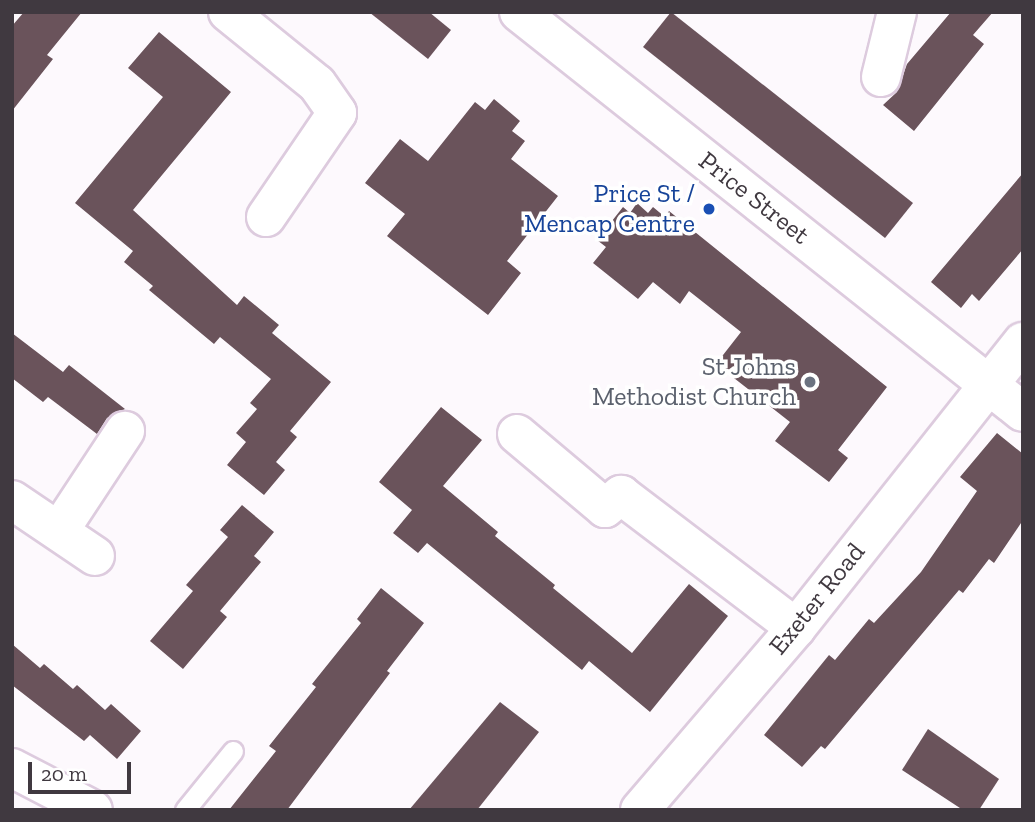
<!DOCTYPE html>
<html>
<head>
<meta charset="utf-8">
<style>
  body { margin:0 }
  #map { position:relative; width:1035px; height:822px; overflow:hidden; background:#fdf9fd; font-family:"Zilla Slab",serif }
  div>[style] { position:absolute }
  [style*='--x'] { left:calc(var(--x)*1px); top:calc(var(--y)*1px); width:calc(var(--w)*1px); rotate:calc(var(--a)*1deg) }
  .building>* { inset:0; background:#6a535b }
  .roads { filter:drop-shadow(2px 0 #ddcbde) drop-shadow(-2px 0 #ddcbde) drop-shadow(0 2px #ddcbde) drop-shadow(0 -2px #ddcbde) }
  .service>* { height:19px; margin:-9.5px; padding:0 9.5px; transform-origin:9.5px; border-radius:9.5px; background:#fff }
  .minor>* { height:38px; margin:-19px; padding:0 19px; transform-origin:19px; border-radius:19px; background:#fff }
  .dots>* { width:19px; height:19px; translate:-50% -50%; box-sizing:border-box; border:4px solid #fff; border-radius:50% }
  span { translate:-50% -50%; white-space:nowrap; text-align:center; line-height:1.15; -webkit-text-stroke:7px #fff; paint-order:stroke }
  .transit-label { font-size:26px; color:#164399 }
  .right { translate:-100% -50%; text-align:right }
  .street-label { font-size:26px; color:#403940 }
  .worship-label { font-size:26px; color:#5b616d }
  .frame { position:absolute; inset:0; border:14px solid #403940; pointer-events:none }
  .scale { position:absolute; left:28px; top:762px; width:103px; height:32px; box-sizing:border-box; border:4px solid #403940; border-top:0; padding-left:9px; font-size:21px; line-height:24px; white-space:nowrap; color:#403940; -webkit-text-stroke:5px #fff; paint-order:stroke }
</style>
</head>
<body>
<div id="map">
  <div class="building">
    <div style="clip-path:polygon(24px 12px,82px 12px,47px 55px,53px 59px,12px 111px,12px 26px)"></div>
    <div style="clip-path:polygon(369px 12px,429px 12px,451px 30px,428px 59px)"></div>
    <div style="clip-path:polygon(671px 12px,913px 203px,885px 238px,643px 47px)"></div>
    <div style="clip-path:polygon(951px 12px,993px 12px,973px 35px,984px 44px,914px 131px,883px 105px,897px 92px,907px 64px)"></div>
    <div style="clip-path:polygon(159px 32px,231px 92px,133px 210px,237px 305px,244px 296px,279px 325px,272px 333px,331px 382px,290px 431px,297px 437px,276px 462px,285px 470px,264px 495px,227px 465px,246px 442px,236px 433px,257px 409px,250px 403px,271px 379px,220px 337px,214px 344px,149px 290px,153px 286px,124px 262px,133px 251px,75px 203px,163px 97px,128px 68px)"></div>
    <div style="clip-path:polygon(494px 99px,520px 121px,512px 131px,525px 141px,511px 159px,558px 196px,507px 261px,521px 273px,488px 315px,387px 236px,405px 214px,365px 183px,400px 139px,428px 161px,475px 102px,485px 110px)"></div>
    <div style="clip-path:polygon(1023px 173px,1023px 249px,979px 301px,972px 294px,961px 308px,931px 282px)"></div>
    <div style="clip-path:polygon(637px 203px,648px 213px,653px 207px,665px 217px,669px 211px,887px 387px,838px 450px,848px 458px,829px 482px,775px 441px,790px 422px,716px 364px,741px 332px,689px 291px,680px 304px,653px 282px,638px 299px,593px 263px,606px 247px,597px 240px,623px 207px,630px 213px)"></div>
    <div style="clip-path:polygon(12px 333px,63px 372px,69px 365px,125px 409px,107px 418px,97px 434px,48px 397px,43px 402px,12px 378px)"></div>
    <div style="clip-path:polygon(441px 407px,482px 440px,443px 486px,498px 532px,495px 536px,555px 585px,553px 588px,632px 653px,689px 584px,728px 616px,650px 712px,589px 661px,582px 670px,427px 543px,418px 553px,393px 533px,412px 510px,379px 482px)"></div>
    <div style="clip-path:polygon(997px 433px,1023px 454px,1023px 520px,994px 563px,989px 559px,963px 593px,959px 590px,825px 749px,821px 746px,802px 767px,764px 735px,829px 655px,835px 660px,869px 619px,874px 623px,921px 572px,977px 491px,960px 477px)"></div>
    <div style="clip-path:polygon(242px 505px,274px 532px,254px 556px,261px 562px,220px 611px,227px 617px,183px 669px,150px 641px,193px 591px,186px 585px,228px 537px,220px 530px)"></div>
    <div style="clip-path:polygon(381px 588px,424px 623px,387px 671px,390px 673px,287px 810px,229px 810px,276px 751px,269px 746px,316px 687px,312px 684px,361px 623px,357px 619px)"></div>
    <div style="clip-path:polygon(12px 644px,40px 668px,44px 664px,73px 689px,77px 685px,105px 710px,111px 704px,141px 731px,117px 759px,90px 735px,84px 741px,12px 685px)"></div>
    <div style="clip-path:polygon(500px 702px,539px 732px,477px 810px,409px 810px)"></div>
    <div style="clip-path:polygon(928px 729px,999px 779px,979px 810px,963px 810px,902px 770px)"></div>
  </div>
  <div class="roads">
    <div class="service">
      <div style="--x:185;--y:810;--w:76;--a:-50.9"></div>
    </div>
    <div class="minor">
      <div style="--x:228;--y:12;--w:114;--a:39"></div>
      <div style="--x:317;--y:84;--w:35;--a:55"></div>
      <div style="--x:337;--y:113;--w:126;--a:124.3"></div>
      <div style="--x:519;--y:12;--w:643;--a:38.44"></div>
      <div style="--x:881;--y:77;--w:67;--a:-76.2"></div>
      <div style="--x:517;--y:434;--w:115;--a:40.1"></div>
      <div style="--x:605;--y:508;--w:21;--a:-39"></div>
      <div style="--x:621;--y:495;--w:220;--a:37.2"></div>
      <div style="--x:12;--y:500;--w:100;--a:34"></div>
      <div style="--x:59;--y:531;--w:120;--a:-56.6"></div>
      <div style="--x:12;--y:768;--w:91;--a:27.4"></div>
      <div style="--x:640;--y:810;--w:240;--a:-49.4"></div>
      <div style="--x:796;--y:628;--w:365;--a:-51.6"></div>
    </div>
  </div>
  <div class="dots">
    <div style="left:709px;top:209px;background:#1a4fb4"></div>
    <div style="left:810px;top:382px;background:#6b7280"></div>
  </div>
  <div class="transit-label">
    <span class="right" style="left:695px;top:209px">Price St /<br>Mencap Centre</span>
  </div>
  <div class="street-label">
    <span style="left:754px;top:198px;rotate:38deg">Price Street</span>
    <span style="left:817px;top:599px;rotate:-51deg">Exeter Road</span>
  </div>
  <div class="worship-label">
    <span class="right" style="left:796px;top:382px">St Johns<br>Methodist Church</span>
  </div>
  <div class="frame"></div>
  <div class="scale">20 m</div>
</div>
</body>
</html>
